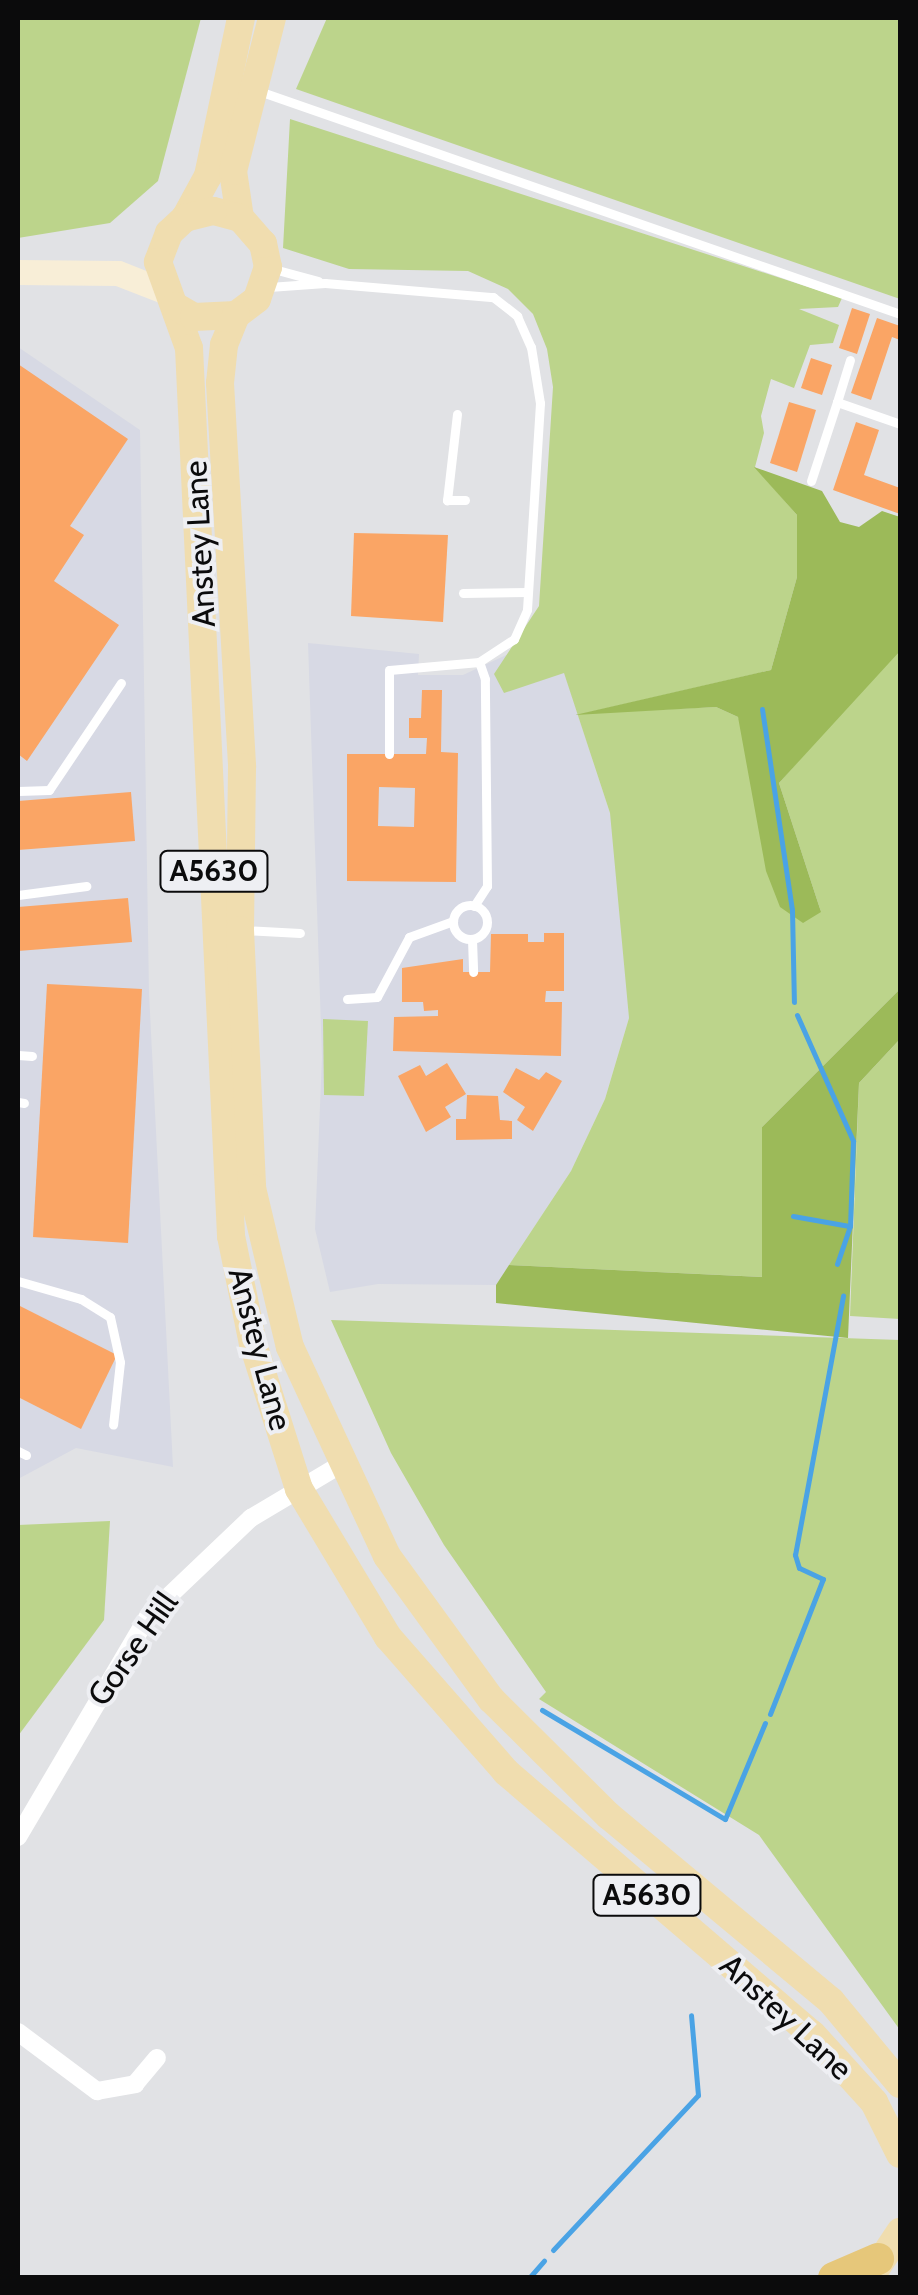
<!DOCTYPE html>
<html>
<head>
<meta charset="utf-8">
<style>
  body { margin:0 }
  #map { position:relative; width:918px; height:2295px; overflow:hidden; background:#e1e2e5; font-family:Cabin,sans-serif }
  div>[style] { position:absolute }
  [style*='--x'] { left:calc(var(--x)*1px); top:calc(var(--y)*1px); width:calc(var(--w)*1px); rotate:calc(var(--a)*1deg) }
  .built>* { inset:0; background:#d7d9e4 }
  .green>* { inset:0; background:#bcd48b }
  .forest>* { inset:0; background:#9cba59 }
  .stream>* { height:5px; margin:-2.5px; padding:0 2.5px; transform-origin:2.5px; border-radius:2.5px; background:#4aa3e5 }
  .building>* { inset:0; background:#faa565 }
  .lane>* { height:9px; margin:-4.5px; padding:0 4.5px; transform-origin:4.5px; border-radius:4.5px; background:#fff }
  .lane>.ring { margin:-4.5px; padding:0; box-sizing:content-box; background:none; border:9px solid #fff; border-radius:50% }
  .street>* { height:18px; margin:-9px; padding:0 9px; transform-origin:9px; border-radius:9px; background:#fff }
  .secondary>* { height:25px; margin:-12.5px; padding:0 12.5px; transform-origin:12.5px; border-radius:12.5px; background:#f8eed7 }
  .primary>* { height:28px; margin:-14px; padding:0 14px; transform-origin:14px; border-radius:14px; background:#f0ddaf }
  .highway>* { height:32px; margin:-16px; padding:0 16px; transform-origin:16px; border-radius:16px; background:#e6c77a }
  span { translate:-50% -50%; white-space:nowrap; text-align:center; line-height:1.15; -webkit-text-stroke:8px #eeeff3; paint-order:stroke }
  .shield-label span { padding:2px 8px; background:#eeeff3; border:2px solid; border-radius:8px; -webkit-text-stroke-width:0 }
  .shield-label { font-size:30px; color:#0b0b0c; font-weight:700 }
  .street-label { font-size:32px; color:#0b0b0c }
  .frame { position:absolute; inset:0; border:20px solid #0b0b0c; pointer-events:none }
</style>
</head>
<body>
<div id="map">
  <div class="built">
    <div style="clip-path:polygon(18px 347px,140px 430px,149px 993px,173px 1467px,76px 1448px,18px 1479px)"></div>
    <div style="clip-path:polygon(545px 637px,564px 672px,610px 813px,623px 901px,629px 1018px,605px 1099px,571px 1171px,496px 1285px,378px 1284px,330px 1292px,315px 1229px,322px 1057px,308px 643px,419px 654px,418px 675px,463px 675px)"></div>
  </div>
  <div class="green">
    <div style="clip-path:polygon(18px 18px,201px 18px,158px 181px,110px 223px,18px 238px)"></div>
    <div style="clip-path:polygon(327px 18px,900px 18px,900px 299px,296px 89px)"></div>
    <div style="clip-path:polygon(290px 119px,842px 298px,838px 307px,799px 309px,839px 325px,833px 343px,810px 345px,794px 388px,771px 379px,761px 416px,764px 433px,755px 467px,797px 515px,797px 577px,771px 670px,586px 713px,716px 707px,738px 717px,821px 912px,779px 783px,900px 647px,900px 989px,762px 1127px,763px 1277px,509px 1265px,571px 1171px,605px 1099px,629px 1018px,610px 813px,564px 673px,504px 693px,494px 674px,539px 606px,553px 387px,547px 349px,533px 314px,508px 289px,468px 271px,349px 269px,283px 248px)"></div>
    <div style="clip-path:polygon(323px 1019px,368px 1021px,364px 1096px,324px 1095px)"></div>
    <div style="clip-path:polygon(900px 1039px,900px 1319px,850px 1316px,859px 1083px)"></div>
    <div style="clip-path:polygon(331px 1320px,900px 1340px,900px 2030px,759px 1835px,539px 1699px,546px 1692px,444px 1545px,391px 1453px)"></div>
    <div style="clip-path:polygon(110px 1521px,104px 1620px,18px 1736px,18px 1525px)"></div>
  </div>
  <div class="forest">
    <div style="clip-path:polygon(754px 467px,822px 491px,840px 522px,859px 527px,882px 511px,900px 517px,900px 651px,779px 783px,821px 912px,803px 923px,780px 907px,766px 871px,738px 717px,716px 707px,575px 715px,771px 670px,797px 577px,797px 515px)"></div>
    <div style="clip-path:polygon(900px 989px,900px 1039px,859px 1083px,848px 1338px,496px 1303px,496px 1285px,509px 1265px,762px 1277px,762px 1127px)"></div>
  </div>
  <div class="stream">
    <div style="--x:762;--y:709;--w:203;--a:81.5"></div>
    <div style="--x:792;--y:910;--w:92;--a:88.8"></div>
    <div style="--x:797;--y:1015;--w:138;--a:66"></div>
    <div style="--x:853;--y:1141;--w:85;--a:92"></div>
    <div style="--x:850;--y:1226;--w:40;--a:108.9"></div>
    <div style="--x:793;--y:1216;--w:57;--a:10.1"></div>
    <div style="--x:542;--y:1710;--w:213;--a:30.8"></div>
    <div style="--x:725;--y:1819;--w:104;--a:-67.4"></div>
    <div style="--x:770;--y:1714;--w:145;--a:-68.6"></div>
    <div style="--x:823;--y:1579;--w:26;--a:-155"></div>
    <div style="--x:799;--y:1568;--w:14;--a:-107"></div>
    <div style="--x:795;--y:1555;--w:264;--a:-79.5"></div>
    <div style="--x:553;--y:2250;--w:212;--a:-46.9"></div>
    <div style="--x:698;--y:2095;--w:80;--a:-95"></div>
    <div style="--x:529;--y:2278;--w:23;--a:-49"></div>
  </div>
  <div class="building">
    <div style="clip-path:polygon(852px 308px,870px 314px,857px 354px,839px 348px)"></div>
    <div style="clip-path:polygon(877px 318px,900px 326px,900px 340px,892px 337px,871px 400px,851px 393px)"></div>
    <div style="clip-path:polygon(811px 358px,832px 365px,822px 395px,801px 388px)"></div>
    <div style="clip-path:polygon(18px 364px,128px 439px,70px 526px,84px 535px,54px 581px,119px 625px,27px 761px,18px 754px)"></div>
    <div style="clip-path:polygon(789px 402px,816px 410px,797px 472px,770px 463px)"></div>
    <div style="clip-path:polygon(856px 422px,879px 430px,864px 475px,900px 488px,900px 514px,833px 490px)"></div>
    <div style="clip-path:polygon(354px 533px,448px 535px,443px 622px,351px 616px)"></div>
    <div style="clip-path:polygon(evenodd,422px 690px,442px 690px,441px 752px,458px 753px,456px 882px,347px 881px,347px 754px,426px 754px,427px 738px,409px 738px,409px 718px,421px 718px,422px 690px,379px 787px,415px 788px,414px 827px,378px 826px,379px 787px)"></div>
    <div style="clip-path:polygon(131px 792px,135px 841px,18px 850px,18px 801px)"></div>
    <div style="clip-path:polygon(128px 898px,132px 942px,18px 951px,18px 907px)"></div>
    <div style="clip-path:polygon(544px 933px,564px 933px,564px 991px,546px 991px,545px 1002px,562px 1002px,561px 1056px,393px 1051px,394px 1017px,438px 1016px,438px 1010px,424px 1011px,423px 1002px,402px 1002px,402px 968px,463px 959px,463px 972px,490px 972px,491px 934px,528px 934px,528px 942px,544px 942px)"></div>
    <div style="clip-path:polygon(47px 984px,142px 989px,128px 1243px,33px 1237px)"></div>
    <div style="clip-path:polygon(447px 1063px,466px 1094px,445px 1107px,451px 1117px,426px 1132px,398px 1076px,420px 1065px,426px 1076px)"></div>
    <div style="clip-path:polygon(516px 1068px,539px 1080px,546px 1072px,562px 1081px,533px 1131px,517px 1120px,525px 1107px,503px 1092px)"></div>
    <div style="clip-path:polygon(467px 1095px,498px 1096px,500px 1120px,512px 1121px,512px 1139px,456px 1140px,456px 1119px,466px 1119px)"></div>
    <div style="clip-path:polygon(18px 1305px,117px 1355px,81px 1429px,18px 1397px)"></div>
  </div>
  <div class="lane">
    <div style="--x:256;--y:90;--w:682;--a:19.18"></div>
    <div style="--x:270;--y:268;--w:50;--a:15.2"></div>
    <div style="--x:269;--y:287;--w:56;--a:-4.1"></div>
    <div style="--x:325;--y:283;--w:169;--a:4.8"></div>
    <div style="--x:493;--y:297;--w:31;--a:38"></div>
    <div style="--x:517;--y:316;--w:34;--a:66"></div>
    <div style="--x:531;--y:347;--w:57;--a:80.9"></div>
    <div style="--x:540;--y:403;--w:207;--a:93.6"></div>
    <div style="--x:527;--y:610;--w:32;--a:114"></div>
    <div style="--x:514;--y:639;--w:42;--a:146.7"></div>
    <div style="--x:479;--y:662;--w:90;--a:174.9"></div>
    <div style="--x:389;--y:670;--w:84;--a:90"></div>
    <div style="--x:850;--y:360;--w:44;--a:107.2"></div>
    <div style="--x:837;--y:402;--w:67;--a:19.2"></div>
    <div style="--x:457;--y:414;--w:87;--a:96.6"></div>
    <div style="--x:447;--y:500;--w:18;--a:0"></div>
    <div style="--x:811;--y:481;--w:83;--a:-71.8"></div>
    <div style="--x:463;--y:593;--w:65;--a:-0.9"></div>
    <div style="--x:18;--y:791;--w:31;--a:-2"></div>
    <div style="--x:49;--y:790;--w:129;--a:-56.1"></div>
    <div style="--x:18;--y:895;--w:69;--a:-7.5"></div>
    <div class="ring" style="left:453px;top:905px;width:25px;height:25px"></div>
    <div style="--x:474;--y:906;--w:24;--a:-57"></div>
    <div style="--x:487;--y:886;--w:207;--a:-90.6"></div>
    <div style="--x:485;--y:679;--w:18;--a:-109"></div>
    <div style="--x:243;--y:930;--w:57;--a:3"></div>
    <div style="--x:472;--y:939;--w:33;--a:88"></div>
    <div style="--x:347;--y:999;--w:30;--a:-4"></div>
    <div style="--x:377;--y:997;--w:68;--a:-61.9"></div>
    <div style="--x:409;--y:937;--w:47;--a:-20"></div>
    <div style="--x:18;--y:1055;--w:14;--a:4"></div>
    <div style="--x:18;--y:1102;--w:6;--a:9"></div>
    <div style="--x:18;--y:1281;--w:66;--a:15.9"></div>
    <div style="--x:81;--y:1299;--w:34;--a:32"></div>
    <div style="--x:110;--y:1317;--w:46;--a:77.5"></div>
    <div style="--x:120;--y:1362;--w:63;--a:96.3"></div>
    <div style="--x:18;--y:1451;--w:9;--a:27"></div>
  </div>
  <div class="street">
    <div style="--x:18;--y:1837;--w:258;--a:-59.5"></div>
    <div style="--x:149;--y:1615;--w:141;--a:-43.6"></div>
    <div style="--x:251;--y:1518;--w:104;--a:-30.8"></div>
    <div style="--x:18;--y:2032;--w:99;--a:36.8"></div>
    <div style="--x:97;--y:2091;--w:39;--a:-10"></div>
    <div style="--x:135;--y:2084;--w:34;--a:-50"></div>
  </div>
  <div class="secondary">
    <div style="--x:18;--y:272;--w:100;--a:0.6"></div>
    <div style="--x:118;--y:273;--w:49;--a:21.4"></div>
  </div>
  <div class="primary">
    <div style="--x:241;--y:18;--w:161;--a:101.8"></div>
    <div style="--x:208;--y:176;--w:48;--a:118.7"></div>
    <div style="--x:185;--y:218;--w:22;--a:137"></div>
    <div style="--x:169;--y:233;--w:31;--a:111"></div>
    <div style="--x:158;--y:262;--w:91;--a:70.2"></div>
    <div style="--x:189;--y:348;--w:889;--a:87.29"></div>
    <div style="--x:231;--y:1236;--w:110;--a:78.5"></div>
    <div style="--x:253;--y:1344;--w:152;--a:72.4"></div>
    <div style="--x:299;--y:1489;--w:173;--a:59"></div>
    <div style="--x:388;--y:1637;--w:179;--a:48.8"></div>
    <div style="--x:506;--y:1772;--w:403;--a:40.6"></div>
    <div style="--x:812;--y:2034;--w:92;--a:47.6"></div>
    <div style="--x:874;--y:2102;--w:58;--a:63.4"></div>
    <div style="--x:240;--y:218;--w:48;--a:-98.5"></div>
    <div style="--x:233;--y:171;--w:158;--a:-75.7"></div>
    <div style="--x:175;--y:306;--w:22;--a:30"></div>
    <div style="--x:194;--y:317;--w:42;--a:-2.7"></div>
    <div style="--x:236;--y:315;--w:26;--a:-37"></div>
    <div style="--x:257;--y:299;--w:34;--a:-71"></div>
    <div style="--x:268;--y:267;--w:24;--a:-102"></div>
    <div style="--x:263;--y:244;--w:35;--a:-131"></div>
    <div style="--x:240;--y:218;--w:28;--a:-165"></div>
    <div style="--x:213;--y:211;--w:29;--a:166"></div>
    <div style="--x:236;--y:315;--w:32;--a:112"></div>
    <div style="--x:224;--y:345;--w:38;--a:96"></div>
    <div style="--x:220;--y:383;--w:385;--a:86.7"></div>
    <div style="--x:242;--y:767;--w:163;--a:90.7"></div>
    <div style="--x:240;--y:930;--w:258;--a:87.3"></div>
    <div style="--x:252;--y:1188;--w:163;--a:76.6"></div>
    <div style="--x:290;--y:1347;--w:230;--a:65.1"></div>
    <div style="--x:387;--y:1556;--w:177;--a:54"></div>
    <div style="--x:491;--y:1699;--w:166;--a:44.8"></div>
    <div style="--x:609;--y:1816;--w:289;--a:39.8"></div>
    <div style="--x:831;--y:2001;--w:108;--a:50.3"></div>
    <div style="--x:871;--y:2276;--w:53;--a:-56.6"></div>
  </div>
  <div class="highway">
    <div style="--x:834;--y:2278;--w:48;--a:-23.4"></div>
  </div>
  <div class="shield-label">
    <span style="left:214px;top:871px">A5630</span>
    <span style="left:647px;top:1895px">A5630</span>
  </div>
  <div class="street-label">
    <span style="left:200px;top:544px;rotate:-93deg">Anstey Lane</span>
    <span style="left:260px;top:1349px;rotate:75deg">Anstey Lane</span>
    <span style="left:133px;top:1649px;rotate:-55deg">Gorse Hill</span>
    <span style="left:786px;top:2017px;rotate:43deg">Anstey Lane</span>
  </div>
  <div class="frame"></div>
</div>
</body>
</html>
